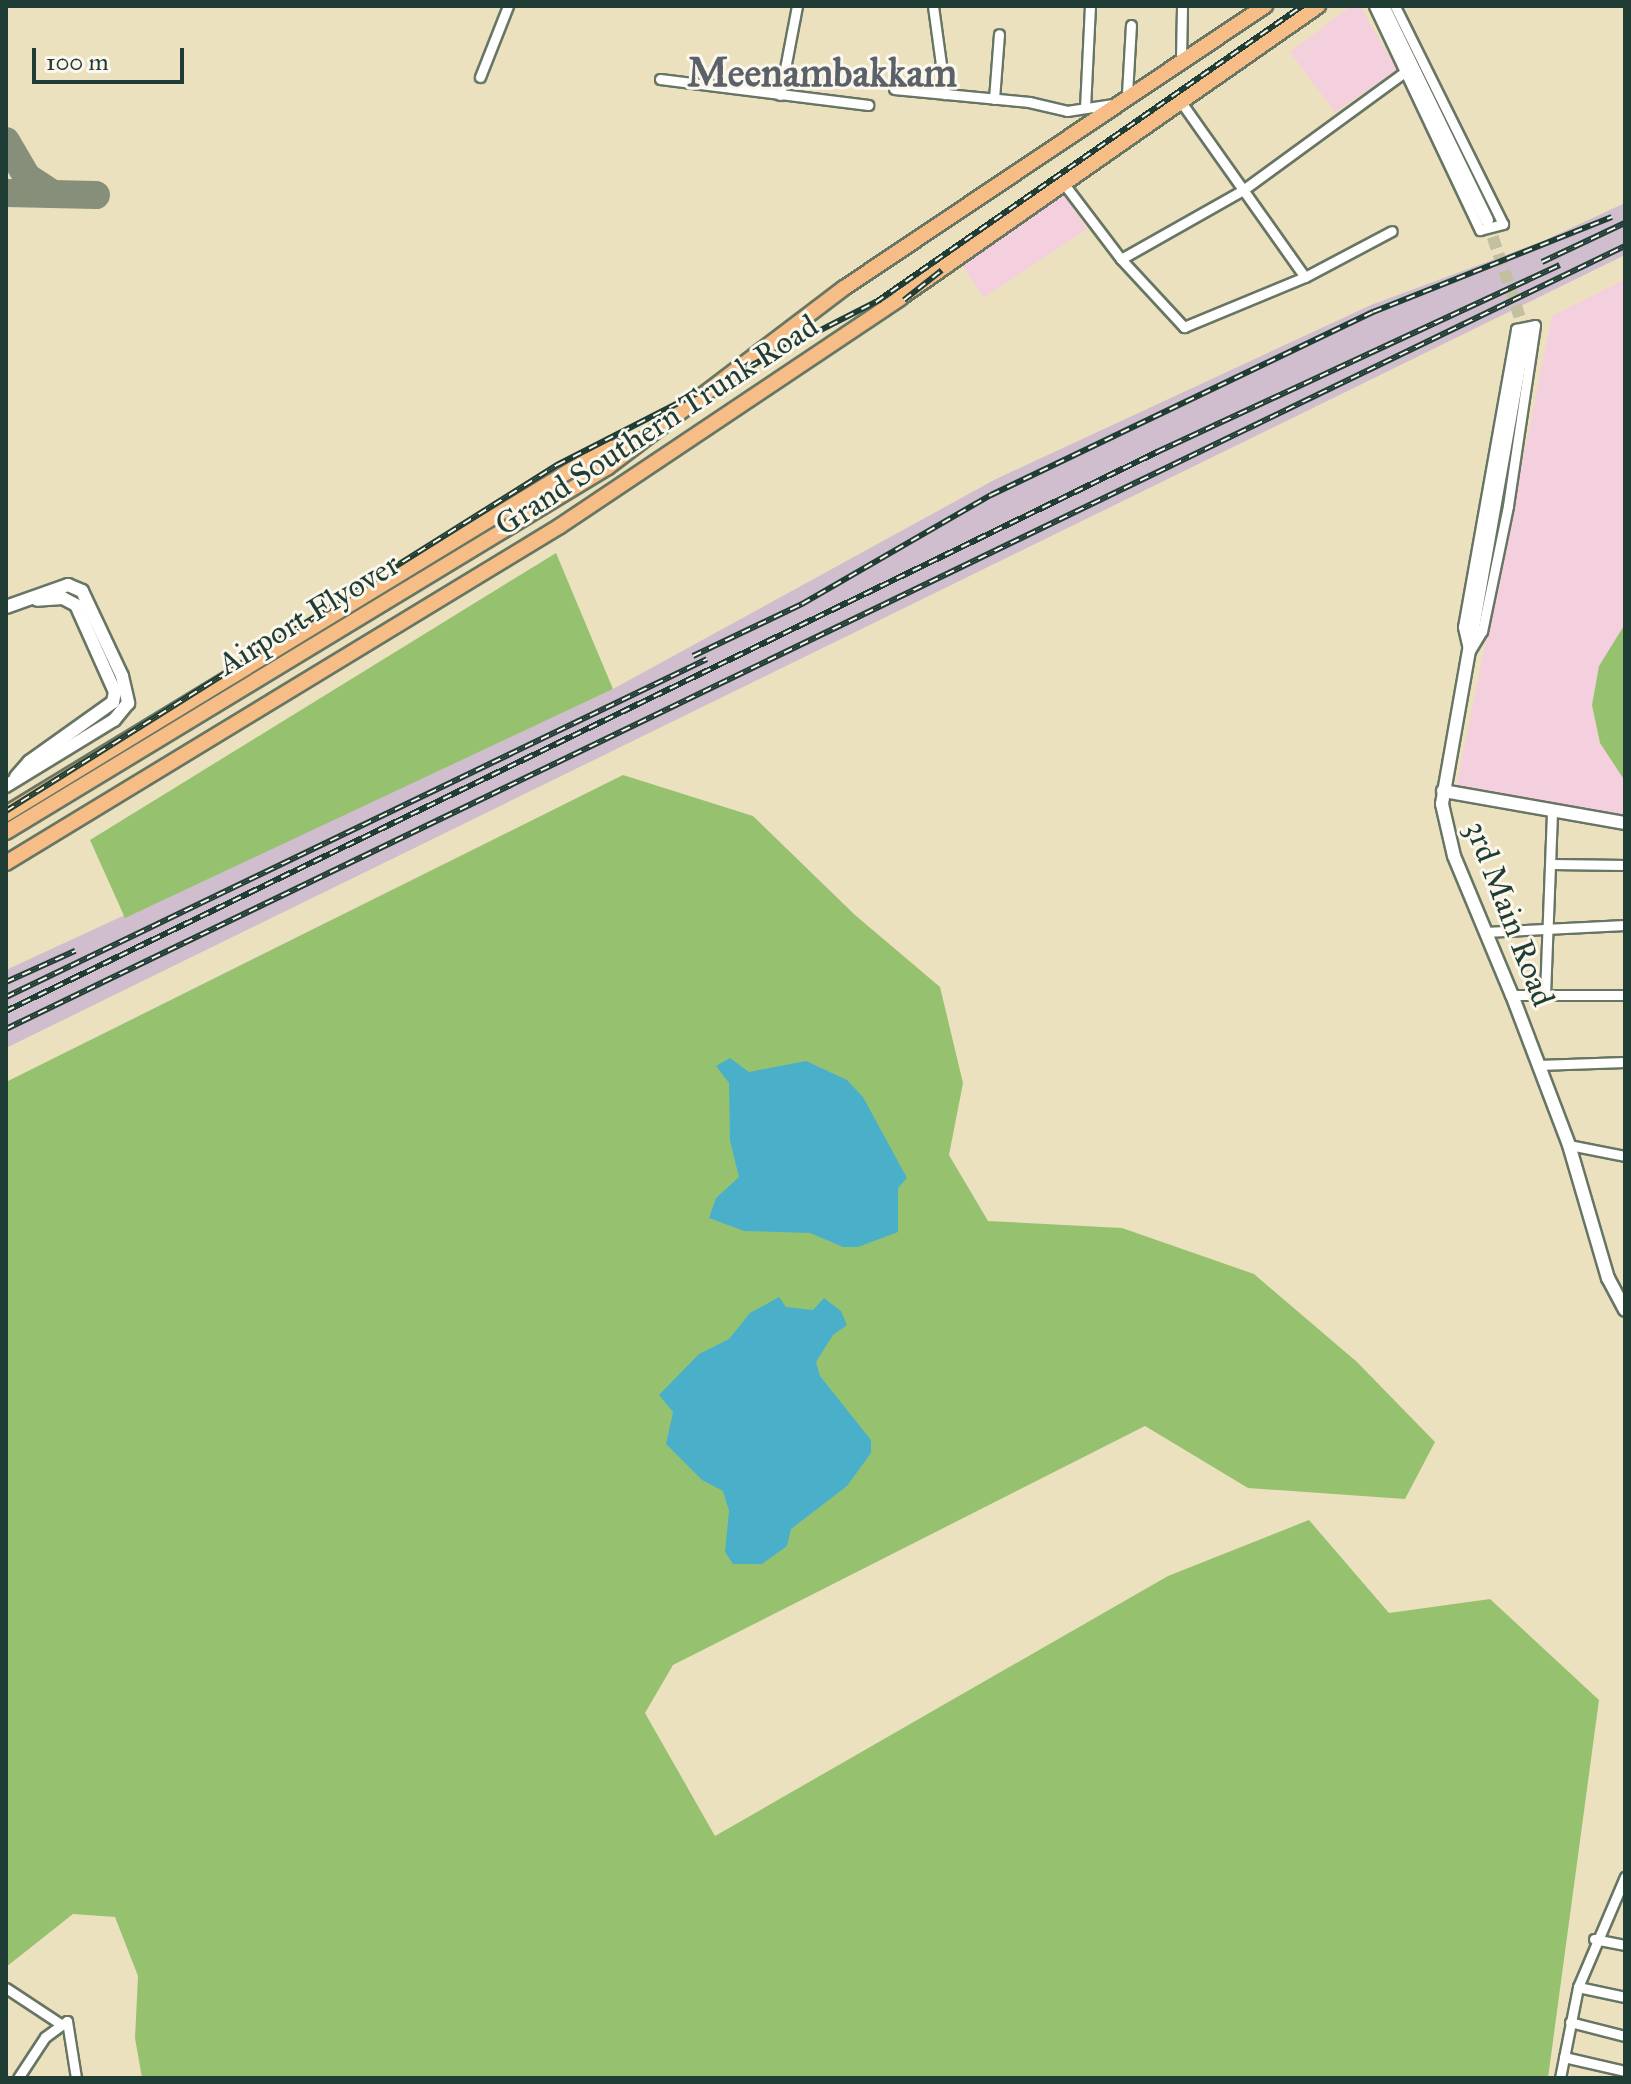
<!DOCTYPE html>
<html>
<head>
<meta charset="utf-8">
<style>
  body { margin:0 }
  #map { position:relative; width:1631px; height:2084px; overflow:hidden; background:#ece1be; font-family:"IM FELL Great Primer",serif }
  div>[style] { position:absolute }
  [style*='--x'] { left:calc(var(--x)*1px); top:calc(var(--y)*1px); width:calc(var(--w)*1px); rotate:calc(var(--a)*1deg) }
  .built>* { inset:0; background:#f4cfdd }
  .industrial>* { inset:0; background:#d0bdcd }
  .green>* { inset:0; background:#96c270 }
  .water>* { inset:0; background:#4ab0c9 }
  .taxiway>* { height:28px; margin:-14px; padding:0 14px; transform-origin:14px; border-radius:14px; background:#868f79 }
  .tertiary-tunnel>* { height:12px; margin-top:-6px; transform-origin:0; background:repeating-linear-gradient(90deg,#c3c0a2 0 12px,transparent 0 18px) }
  .roads { filter:drop-shadow(2px 0 #677664) drop-shadow(-2px 0 #677664) drop-shadow(0 2px #677664) drop-shadow(0 -2px #677664) }
  .minor>* { height:9px; margin:-4.5px; padding:0 4.5px; transform-origin:4.5px; border-radius:4.5px; background:#fff }
  .tertiary>* { height:12px; margin:-6px; padding:0 6px; transform-origin:6px; border-radius:6px; background:#fff }
  .primary>* { height:14px; margin:-7px; padding:0 7px; transform-origin:7px; border-radius:7px; background:#f6be86 }
  .rail>* { height:6px; margin-top:-3px; transform-origin:0; background:repeating-linear-gradient(90deg,#fbf7ec 0 9px,#1f3d34 0 18px); box-sizing:border-box; border-block:2px solid #1f3d34 }
  span { translate:-50% -50%; white-space:nowrap; text-align:center; line-height:1.15; -webkit-text-stroke:6px #fbf7ec; paint-order:stroke }
  .street-label { font-size:32px; color:#1f3d34 }
  .district-label { font-size:40px; color:#5b6169; font-weight:700 }
  .frame { position:absolute; inset:0; border:8px solid #1f3d34; pointer-events:none }
  .scale { position:absolute; left:32px; top:48px; width:152px; height:36px; box-sizing:border-box; border:4px solid #1f3d34; border-top:0; padding-left:10px; font-size:24px; line-height:28px; white-space:nowrap; color:#1f3d34; -webkit-text-stroke:6px #fbf7ec; paint-order:stroke }
</style>
</head>
<body>
<div id="map">
  <div class="built">
    <div style="clip-path:polygon(1351px 6px,1360px 6px,1397px 70px,1335px 112px,1290px 52px)"></div>
    <div style="clip-path:polygon(1064px 195px,1087px 229px,984px 297px,961px 264px)"></div>
    <div style="clip-path:polygon(1625px 279px,1625px 818px,1456px 788px,1552px 316px)"></div>
  </div>
  <div class="industrial">
    <div style="clip-path:polygon(1625px 203px,1625px 255px,6px 1048px,6px 970px,613px 689px,996px 479px,1371px 305px,1543px 241px)"></div>
  </div>
  <div class="green">
    <div style="clip-path:polygon(556px 553px,613px 689px,125px 918px,90px 840px)"></div>
    <div style="clip-path:polygon(1625px 624px,1625px 781px,1600px 743px,1592px 705px,1599px 666px)"></div>
    <div style="clip-path:polygon(623px 775px,753px 816px,855px 915px,940px 987px,963px 1083px,949px 1155px,988px 1221px,1122px 1228px,1254px 1274px,1357px 1362px,1435px 1442px,1405px 1499px,1248px 1488px,1145px 1426px,673px 1665px,645px 1713px,715px 1836px,1168px 1576px,1309px 1520px,1389px 1613px,1490px 1599px,1599px 1700px,1548px 2078px,142px 2078px,135px 2038px,138px 1976px,115px 1917px,73px 1914px,6px 1967px,6px 1082px)"></div>
  </div>
  <div class="water">
    <div style="clip-path:polygon(730px 1058px,749px 1072px,806px 1061px,847px 1080px,863px 1097px,907px 1178px,898px 1188px,898px 1232px,858px 1247px,843px 1247px,810px 1233px,744px 1231px,709px 1218px,716px 1198px,739px 1177px,730px 1141px,729px 1083px,716px 1066px)"></div>
    <div style="clip-path:polygon(779px 1297px,786px 1307px,813px 1310px,824px 1298px,841px 1311px,847px 1325px,833px 1335px,816px 1362px,820px 1376px,871px 1440px,871px 1453px,847px 1486px,791px 1529px,787px 1546px,762px 1564px,733px 1564px,725px 1552px,729px 1511px,723px 1491px,702px 1480px,666px 1444px,673px 1412px,659px 1395px,699px 1354px,729px 1339px,750px 1313px)"></div>
  </div>
  <div class="taxiway">
    <div style="--x:6;--y:141;--w:42;--a:59.7"></div>
    <div style="--x:27;--y:177;--w:31;--a:33"></div>
    <div style="--x:6;--y:193;--w:90;--a:1.3"></div>
  </div>
  <div class="tertiary-tunnel">
    <div style="--x:1487;--y:220;--w:119;--a:71.4"></div>
  </div>
  <div class="roads">
    <div class="minor">
      <div style="--x:933;--y:6;--w:89;--a:82.2"></div>
      <div style="--x:1374;--y:6;--w:248;--a:64.7"></div>
      <div style="--x:1480;--y:230;--w:24;--a:-15"></div>
      <div style="--x:1503;--y:224;--w:243;--a:-116.4"></div>
      <div style="--x:1181;--y:59;--w:53;--a:-88.9"></div>
      <div style="--x:480;--y:77;--w:76;--a:-68.5"></div>
      <div style="--x:660;--y:79;--w:210;--a:7.1"></div>
      <div style="--x:894;--y:89;--w:136;--a:5.5"></div>
      <div style="--x:1029;--y:102;--w:39;--a:13"></div>
      <div style="--x:1067;--y:111;--w:47;--a:-8.7"></div>
      <div style="--x:1127;--y:94;--w:69;--a:-86.7"></div>
      <div style="--x:780;--y:95;--w:91;--a:-79.2"></div>
      <div style="--x:994;--y:99;--w:65;--a:-85.6"></div>
      <div style="--x:1181;--y:102;--w:214;--a:54.7"></div>
      <div style="--x:1085;--y:108;--w:102;--a:-87.2"></div>
      <div style="--x:1064;--y:184;--w:94;--a:52.8"></div>
      <div style="--x:1121;--y:259;--w:93;--a:47.2"></div>
      <div style="--x:1184;--y:327;--w:131;--a:-22.5"></div>
      <div style="--x:1305;--y:277;--w:98;--a:-27.9"></div>
      <div style="--x:1121;--y:259;--w:140;--a:-29.5"></div>
      <div style="--x:1243;--y:190;--w:202;--a:-36.1"></div>
      <div style="--x:1535;--y:325;--w:183;--a:98.5"></div>
      <div style="--x:1508;--y:506;--w:128;--a:101.7"></div>
      <div style="--x:1482;--y:631;--w:26;--a:121"></div>
      <div style="--x:1469;--y:653;--w:27;--a:-103"></div>
      <div style="--x:1463;--y:627;--w:303;--a:-79.9"></div>
      <div style="--x:1516;--y:329;--w:19;--a:-12"></div>
      <div style="--x:1552;--y:864;--w:73;--a:0.8"></div>
      <div style="--x:1485;--y:932;--w:140;--a:-2.9"></div>
      <div style="--x:1512;--y:995;--w:113;--a:0"></div>
      <div style="--x:1545;--y:995;--w:182;--a:-87.8"></div>
      <div style="--x:1538;--y:1065;--w:87;--a:-2"></div>
      <div style="--x:1569;--y:1145;--w:57;--a:11.1"></div>
      <div style="--x:1594;--y:1939;--w:32;--a:11"></div>
      <div style="--x:1578;--y:1987;--w:48;--a:12"></div>
      <div style="--x:6;--y:1988;--w:64;--a:33.4"></div>
      <div style="--x:1570;--y:2022;--w:57;--a:14.3"></div>
      <div style="--x:1564;--y:2057;--w:63;--a:12.9"></div>
      <div style="--x:18;--y:2078;--w:49;--a:-56.6"></div>
      <div style="--x:45;--y:2037;--w:27;--a:-36"></div>
      <div style="--x:67;--y:2021;--w:58;--a:81"></div>
      <div style="--x:1560;--y:2078;--w:93;--a:-78.8"></div>
      <div style="--x:1578;--y:1987;--w:120;--a:-66.9"></div>
    </div>
    <div class="tertiary">
      <div style="--x:1383;--y:6;--w:238;--a:64.1"></div>
      <div style="--x:1525;--y:333;--w:478;--a:100"></div>
      <div style="--x:1442;--y:804;--w:53;--a:77"></div>
      <div style="--x:1454;--y:856;--w:151;--a:67.4"></div>
      <div style="--x:1512;--y:995;--w:160;--a:69.2"></div>
      <div style="--x:1569;--y:1145;--w:139;--a:73.7"></div>
      <div style="--x:1608;--y:1278;--w:36;--a:62"></div>
      <div style="--x:6;--y:607;--w:66;--a:-19.5"></div>
      <div style="--x:68;--y:585;--w:15;--a:23"></div>
      <div style="--x:82;--y:591;--w:94;--a:64.8"></div>
      <div style="--x:122;--y:676;--w:28;--a:77"></div>
      <div style="--x:128;--y:703;--w:22;--a:129"></div>
      <div style="--x:114;--y:720;--w:127;--a:148.6"></div>
      <div style="--x:16;--y:777;--w:20;--a:-49"></div>
      <div style="--x:29;--y:762;--w:103;--a:-35.5"></div>
      <div style="--x:113;--y:702;--w:10;--a:-79"></div>
      <div style="--x:115;--y:692;--w:95;--a:-114.1"></div>
      <div style="--x:76;--y:605;--w:15;--a:-152"></div>
      <div style="--x:63;--y:598;--w:26;--a:176"></div>
      <div style="--x:1443;--y:791;--w:185;--a:10"></div>
    </div>
    <div class="primary">
      <div style="--x:6;--y:814;--w:704;--a:-31.34"></div>
      <div style="--x:607;--y:448;--w:28;--a:-4"></div>
      <div style="--x:6;--y:832;--w:704;--a:-31.23"></div>
      <div style="--x:608;--y:467;--w:296;--a:-37.2"></div>
      <div style="--x:844;--y:288;--w:507;--a:-33.82"></div>
      <div style="--x:6;--y:863;--w:648;--a:-31.31"></div>
      <div style="--x:560;--y:526;--w:409;--a:-33.8"></div>
      <div style="--x:900;--y:298;--w:510;--a:-34.94"></div>
    </div>
  </div>
  <div class="rail">
    <div style="--x:1542;--y:262;--w:92;--a:-25.2"></div>
    <div style="--x:904;--y:300;--w:48;--a:-38.3"></div>
    <div style="--x:693;--y:656;--w:121;--a:-25.5"></div>
    <div style="--x:802;--y:604;--w:218;--a:-30"></div>
    <div style="--x:991;--y:495;--w:424;--a:-25.6"></div>
    <div style="--x:1373;--y:312;--w:257;--a:-21.7"></div>
    <div style="--x:6;--y:811;--w:651;--a:-32.13"></div>
    <div style="--x:557;--y:465;--w:358;--a:-27.1"></div>
    <div style="--x:876;--y:302;--w:519;--a:-34.79"></div>
    <div style="--x:6;--y:982;--w:76;--a:-24.2"></div>
    <div style="--x:6;--y:997;--w:778;--a:-25.74"></div>
    <div style="--x:6;--y:1011;--w:1280;--a:-25.9"></div>
    <div style="--x:1157;--y:452;--w:444;--a:-24.9"></div>
    <div style="--x:6;--y:1029;--w:1798;--a:-25.81"></div>
  </div>
  <div class="street-label">
    <span style="left:657px;top:426px;rotate:-33deg">Grand Southern Trunk Road</span>
    <span style="left:309px;top:615px;rotate:-31deg">Airport Flyover</span>
    <span style="left:1509px;top:914px;rotate:69deg">3rd Main Road</span>
  </div>
  <div class="district-label">
    <span style="left:822px;top:73px">Meenambakkam</span>
  </div>
  <div class="frame"></div>
  <div class="scale">100 m</div>
</div>
</body>
</html>
